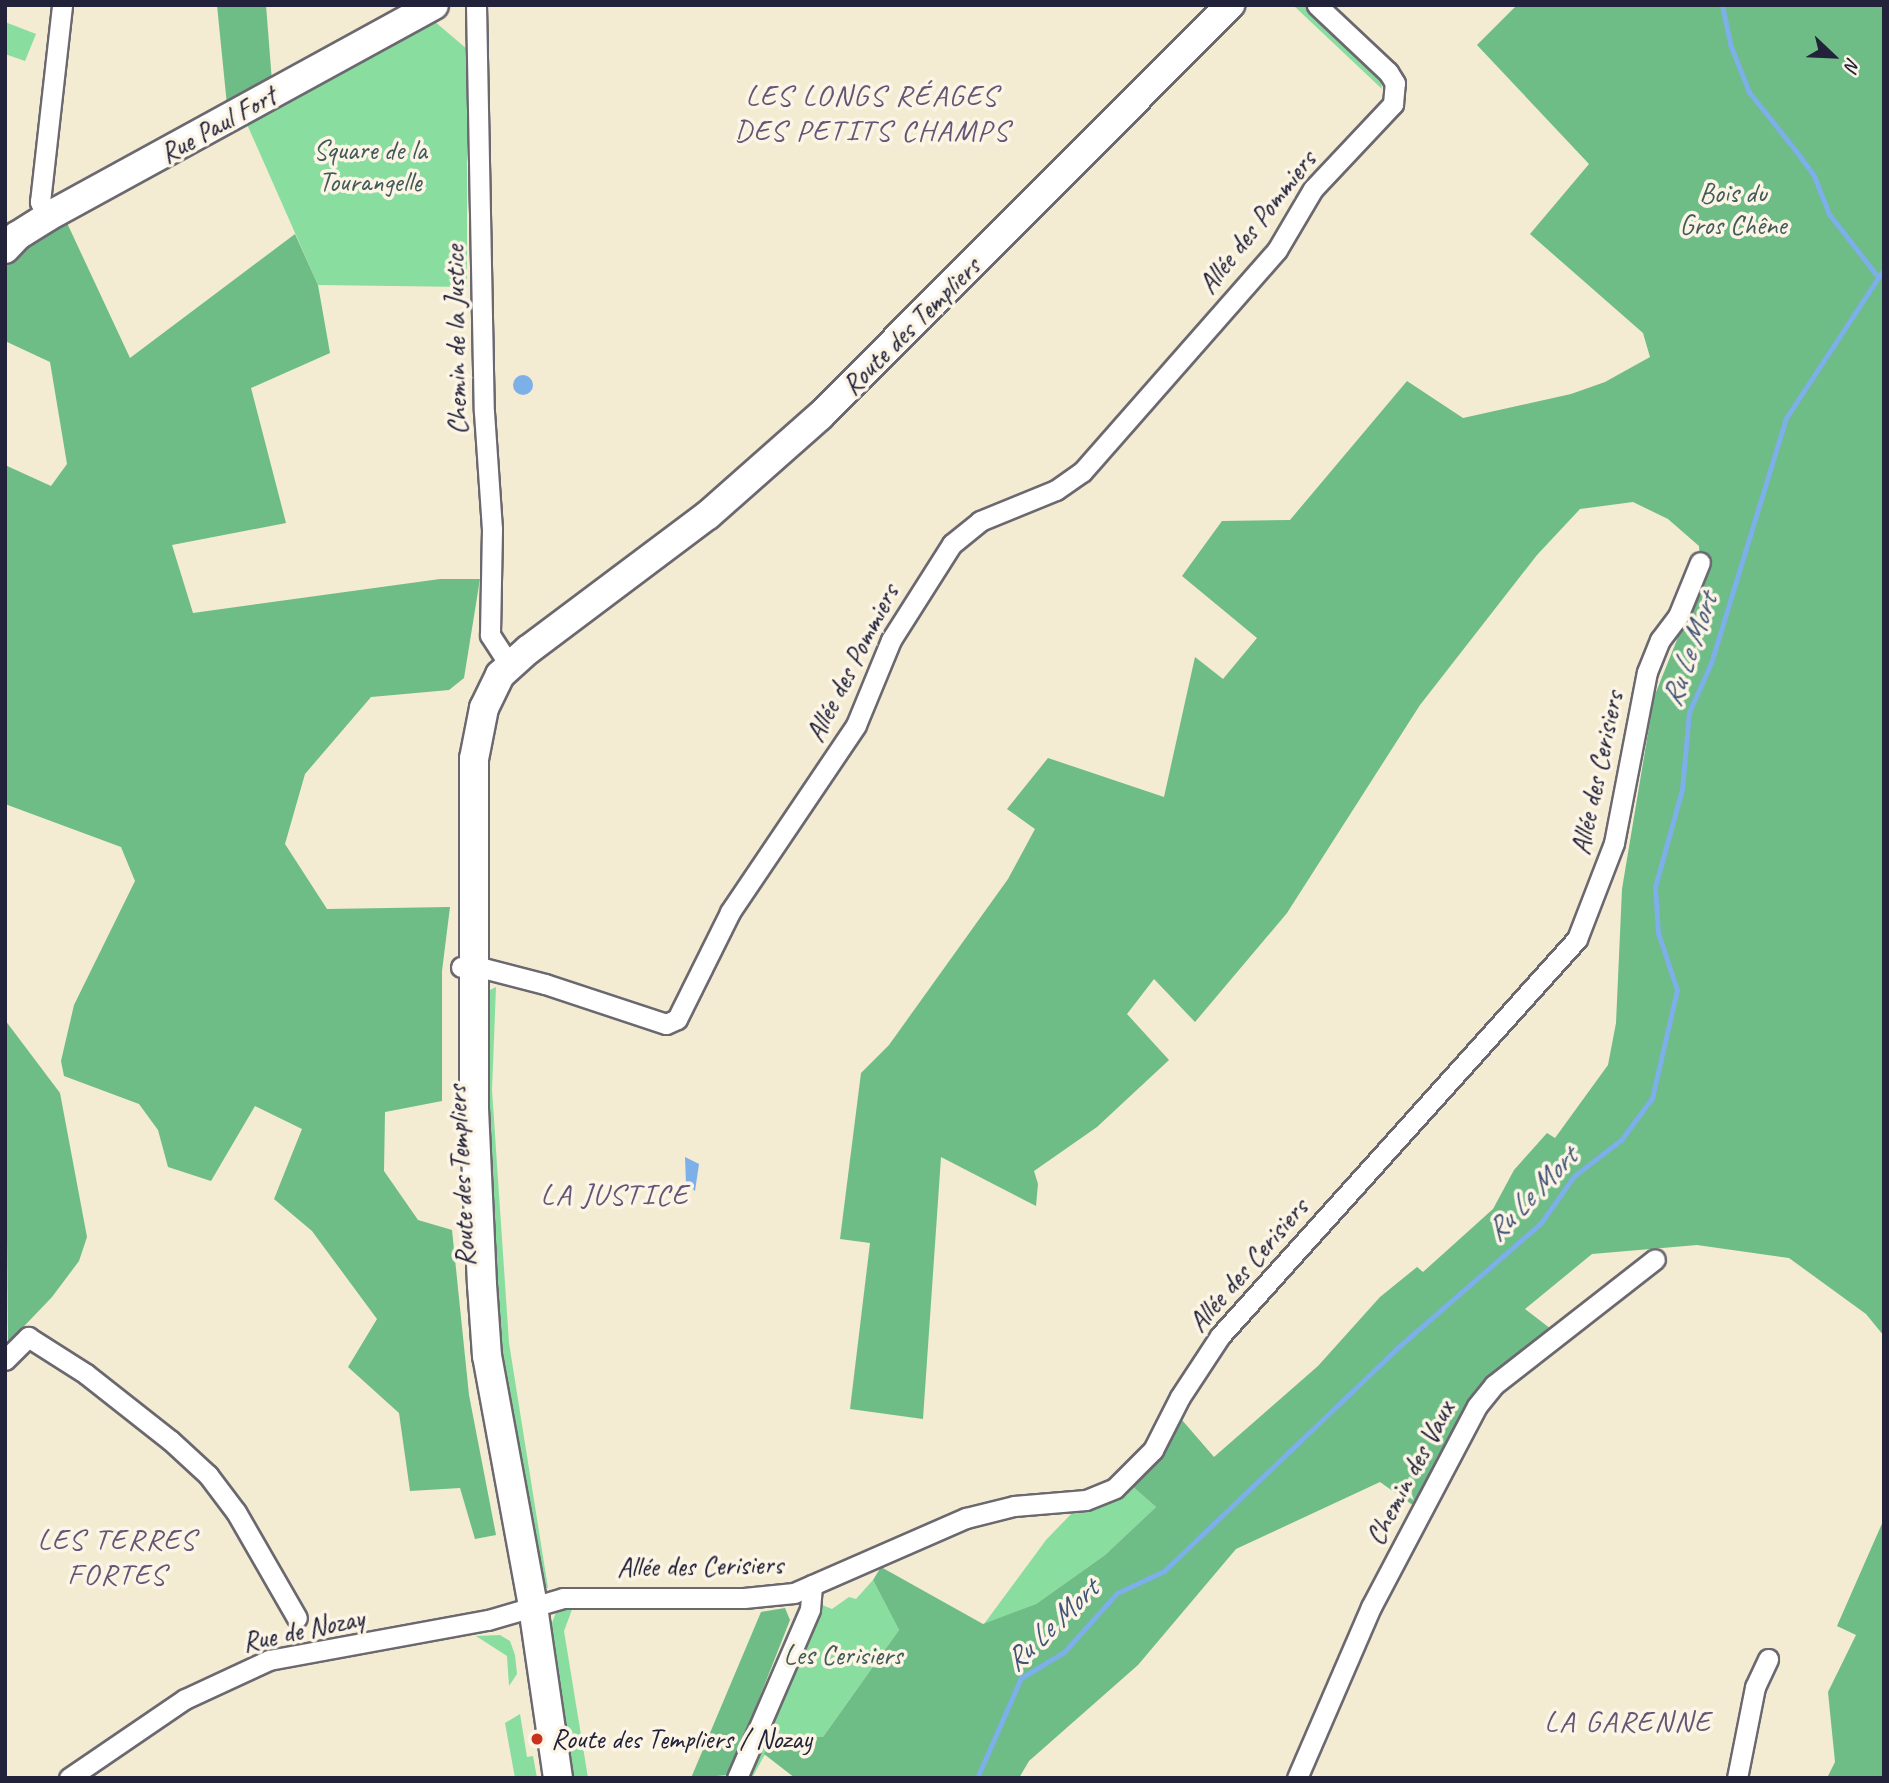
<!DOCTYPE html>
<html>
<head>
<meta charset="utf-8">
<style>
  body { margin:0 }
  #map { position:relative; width:1889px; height:1783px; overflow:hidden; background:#f3ebd2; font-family:Caveat,sans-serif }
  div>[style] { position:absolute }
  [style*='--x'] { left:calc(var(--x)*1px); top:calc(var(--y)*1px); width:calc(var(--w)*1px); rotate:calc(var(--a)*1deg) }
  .green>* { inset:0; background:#89dd9f }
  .forest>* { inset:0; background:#6ebc86 }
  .water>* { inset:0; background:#7dafe9 }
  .round { border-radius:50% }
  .stream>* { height:5px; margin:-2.5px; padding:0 2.5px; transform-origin:2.5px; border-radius:2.5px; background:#7dafe9 }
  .roads { filter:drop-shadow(2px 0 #6b6870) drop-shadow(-2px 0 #6b6870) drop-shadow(0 2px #6b6870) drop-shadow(0 -2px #6b6870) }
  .street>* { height:19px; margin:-9.5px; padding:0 9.5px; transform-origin:9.5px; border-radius:9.5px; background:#fff }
  .secondary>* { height:28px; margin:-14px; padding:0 14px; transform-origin:14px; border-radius:14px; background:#fff }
  .dots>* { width:19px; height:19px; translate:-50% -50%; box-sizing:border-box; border:4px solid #fcf5e5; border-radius:50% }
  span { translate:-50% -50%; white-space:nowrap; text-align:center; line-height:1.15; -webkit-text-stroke:7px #fcf5e5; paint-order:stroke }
  .street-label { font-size:28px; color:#22223b }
  .park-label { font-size:28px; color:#415a59 }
  .poi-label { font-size:28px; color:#22223b }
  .left { translate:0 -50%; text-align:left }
  .neighbourhood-label { font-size:30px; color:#635575; letter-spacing:2px }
  .water-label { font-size:30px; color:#425378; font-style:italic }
  .frame { position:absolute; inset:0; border:7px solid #22223b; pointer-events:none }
  .north { position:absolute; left:1798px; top:21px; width:70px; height:70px; -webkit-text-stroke:5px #fcf5e5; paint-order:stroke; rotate:113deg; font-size:19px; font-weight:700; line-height:28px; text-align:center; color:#22223b }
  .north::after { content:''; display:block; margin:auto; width:24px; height:32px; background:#22223b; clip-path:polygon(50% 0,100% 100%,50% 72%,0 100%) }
</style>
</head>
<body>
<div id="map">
  <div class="green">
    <div style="clip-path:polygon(1293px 5px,1306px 5px,1380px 73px,1382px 89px)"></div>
    <div style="clip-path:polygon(434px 21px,467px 49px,467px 287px,318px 285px,246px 122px)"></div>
    <div style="clip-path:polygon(5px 22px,36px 34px,25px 61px,5px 54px)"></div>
    <div style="clip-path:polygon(496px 987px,492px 1090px,509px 1343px,548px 1588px,543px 1588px,499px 1358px,490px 1244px,486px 992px)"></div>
    <div style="clip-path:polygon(1131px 1485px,1156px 1507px,1105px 1555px,1036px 1604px,984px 1624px,1046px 1540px,1074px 1511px,1097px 1508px,1121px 1497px)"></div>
    <div style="clip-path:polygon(873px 1580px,899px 1630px,823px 1737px,775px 1736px,752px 1778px,742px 1778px,809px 1624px,822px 1605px,832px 1609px,849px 1597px,856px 1599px)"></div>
    <div style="clip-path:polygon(573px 1607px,564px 1631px,588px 1778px,571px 1778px,547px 1637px,556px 1612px)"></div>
    <div style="clip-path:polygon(500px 1635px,510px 1641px,515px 1655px,517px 1674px,509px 1686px,507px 1656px,476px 1636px)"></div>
    <div style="clip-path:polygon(520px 1714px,527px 1757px,533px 1756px,537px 1778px,515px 1778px,505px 1723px)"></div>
  </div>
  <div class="forest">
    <div style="clip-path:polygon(217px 5px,266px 5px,272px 82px,227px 105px)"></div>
    <div style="clip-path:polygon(1517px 5px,1884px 5px,1884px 1336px,1866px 1314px,1789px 1258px,1697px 1245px,1592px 1254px,1525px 1309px,1551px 1329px,1474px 1395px,1414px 1506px,1380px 1482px,1236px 1549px,1138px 1665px,1029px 1761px,1019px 1778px,795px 1778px,764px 1754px,775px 1736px,823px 1737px,899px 1630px,873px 1580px,881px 1567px,983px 1624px,1036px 1604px,1105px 1555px,1156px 1507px,1131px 1485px,1158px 1460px,1182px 1420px,1214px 1457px,1318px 1366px,1380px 1297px,1417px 1267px,1423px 1272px,1493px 1209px,1514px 1170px,1547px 1133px,1555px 1138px,1608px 1065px,1616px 1023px,1622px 889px,1654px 697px,1691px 605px,1700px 562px,1699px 546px,1668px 519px,1633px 502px,1580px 509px,1537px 555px,1420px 705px,1287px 913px,1195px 1022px,1154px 979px,1127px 1014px,1169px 1060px,1097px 1127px,1034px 1171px,1038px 1184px,1036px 1206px,941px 1157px,923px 1419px,850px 1409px,870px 1243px,840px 1239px,861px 1073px,889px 1045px,1008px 879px,1035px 829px,1007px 809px,1048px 758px,1164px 797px,1195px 657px,1223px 679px,1257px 638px,1182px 576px,1222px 521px,1290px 520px,1407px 381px,1463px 418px,1571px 394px,1605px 382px,1650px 357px,1643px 333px,1530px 234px,1589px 164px,1477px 45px)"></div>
    <div style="clip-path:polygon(67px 223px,130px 358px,295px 234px,318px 285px,330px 353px,251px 388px,286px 523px,172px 545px,193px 613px,440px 579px,480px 579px,464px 678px,449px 690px,371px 697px,305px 774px,285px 844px,327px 909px,450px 907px,442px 971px,442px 1101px,385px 1112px,384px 1171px,418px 1220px,452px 1230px,469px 1395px,496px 1535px,475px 1539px,460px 1488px,410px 1491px,399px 1413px,348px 1367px,377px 1319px,312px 1231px,274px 1199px,302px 1129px,255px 1106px,211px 1181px,168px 1167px,158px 1130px,139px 1104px,64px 1076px,61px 1061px,74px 1005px,135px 881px,121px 847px,5px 804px,5px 465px,51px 486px,67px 464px,50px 362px,5px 341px,5px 260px,47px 226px)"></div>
    <div style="clip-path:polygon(5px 1020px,60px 1093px,87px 1237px,79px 1261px,52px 1297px,8px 1343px)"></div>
    <div style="clip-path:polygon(1884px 1519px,1884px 1778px,1827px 1778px,1835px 1762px,1828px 1692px,1856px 1635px,1837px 1626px)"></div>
    <div style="clip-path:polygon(785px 1608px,790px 1620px,729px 1775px,691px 1778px,761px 1612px)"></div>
  </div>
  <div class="water">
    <div class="round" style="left:513px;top:375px;width:20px;height:20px"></div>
    <div style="clip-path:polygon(685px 1157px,699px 1164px,695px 1191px,686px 1183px)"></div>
  </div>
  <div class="stream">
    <div style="--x:1722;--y:5;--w:40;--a:78"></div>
    <div style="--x:1730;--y:44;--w:52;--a:68.4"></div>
    <div style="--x:1749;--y:92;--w:75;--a:51.5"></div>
    <div style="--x:1796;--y:151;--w:31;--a:54"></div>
    <div style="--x:1814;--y:176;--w:41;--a:68.5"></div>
    <div style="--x:1829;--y:214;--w:80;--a:52.1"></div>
    <div style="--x:977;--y:1778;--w:109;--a:-66.3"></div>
    <div style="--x:1021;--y:1678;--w:50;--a:-31.2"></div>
    <div style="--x:1064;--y:1652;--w:79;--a:-48.1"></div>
    <div style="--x:1117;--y:1593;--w:52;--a:-25.1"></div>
    <div style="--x:1164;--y:1571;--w:321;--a:-43.7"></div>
    <div style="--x:1396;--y:1349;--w:191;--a:-41"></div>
    <div style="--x:1540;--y:1224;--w:59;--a:-54.7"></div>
    <div style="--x:1574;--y:1176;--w:59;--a:-37.5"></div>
    <div style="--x:1621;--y:1140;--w:52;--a:-53.6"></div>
    <div style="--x:1652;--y:1098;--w:111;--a:-77"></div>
    <div style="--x:1677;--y:990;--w:60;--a:-108.4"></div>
    <div style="--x:1658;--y:933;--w:46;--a:-93.7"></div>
    <div style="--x:1655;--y:887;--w:102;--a:-74.6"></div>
    <div style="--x:1682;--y:789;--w:77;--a:-84.8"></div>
    <div style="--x:1689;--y:712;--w:54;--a:-65.8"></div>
    <div style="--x:1711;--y:663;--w:256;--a:-73"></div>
    <div style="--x:1786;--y:418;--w:178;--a:-56.7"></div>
  </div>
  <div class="roads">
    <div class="street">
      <div style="--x:476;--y:5;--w:407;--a:88.9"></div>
      <div style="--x:484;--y:412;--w:117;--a:86.1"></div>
      <div style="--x:492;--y:529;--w:106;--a:91.1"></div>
      <div style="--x:490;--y:635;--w:37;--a:57"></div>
      <div style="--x:47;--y:217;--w:17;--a:-115"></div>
      <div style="--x:40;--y:202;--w:198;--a:-83.6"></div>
      <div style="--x:461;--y:967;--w:22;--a:3"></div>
      <div style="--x:483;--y:968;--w:64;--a:14.5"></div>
      <div style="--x:545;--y:984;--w:127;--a:18.3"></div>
      <div style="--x:666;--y:1024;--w:12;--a:-24"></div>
      <div style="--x:677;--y:1019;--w:119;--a:-63.6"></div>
      <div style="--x:730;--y:912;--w:225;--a:-56"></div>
      <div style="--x:856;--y:725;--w:92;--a:-67.6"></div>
      <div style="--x:891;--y:640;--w:114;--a:-57.6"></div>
      <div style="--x:952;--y:544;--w:36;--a:-39"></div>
      <div style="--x:980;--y:521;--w:82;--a:-22.2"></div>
      <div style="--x:1056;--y:490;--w:32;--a:-35"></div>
      <div style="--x:1082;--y:472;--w:295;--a:-48.7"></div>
      <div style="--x:1277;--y:250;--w:71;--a:-59.5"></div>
      <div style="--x:1313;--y:189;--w:117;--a:-46.7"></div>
      <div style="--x:1393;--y:104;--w:21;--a:-85"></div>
      <div style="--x:1395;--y:83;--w:13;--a:-122"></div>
      <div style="--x:1388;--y:72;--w:98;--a:-136.7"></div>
      <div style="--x:5;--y:1360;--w:33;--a:-45"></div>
      <div style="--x:28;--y:1337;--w:69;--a:32.5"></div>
      <div style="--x:86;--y:1374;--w:107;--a:38.2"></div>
      <div style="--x:170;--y:1440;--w:52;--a:42.6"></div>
      <div style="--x:208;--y:1475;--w:46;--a:52.9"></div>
      <div style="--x:236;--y:1512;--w:122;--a:60.1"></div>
      <div style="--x:69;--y:1778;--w:140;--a:-34.3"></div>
      <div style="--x:185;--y:1699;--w:93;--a:-24.9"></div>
      <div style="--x:269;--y:1660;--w:223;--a:-10.4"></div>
      <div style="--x:488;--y:1620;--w:78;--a:-16.3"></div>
      <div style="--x:563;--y:1598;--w:181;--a:0"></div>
      <div style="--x:744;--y:1598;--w:50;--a:-5.7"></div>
      <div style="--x:794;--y:1593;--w:188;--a:-23.6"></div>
      <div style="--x:966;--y:1518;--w:49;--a:-14"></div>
      <div style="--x:1014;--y:1506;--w:72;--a:-4.8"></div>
      <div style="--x:1086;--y:1500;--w:31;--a:-22"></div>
      <div style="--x:1115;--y:1488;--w:54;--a:-45"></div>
      <div style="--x:1153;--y:1450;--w:59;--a:-63"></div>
      <div style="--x:1180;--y:1397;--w:73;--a:-56.7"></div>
      <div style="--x:1220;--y:1336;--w:534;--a:-48.04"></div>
      <div style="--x:1577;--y:939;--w:103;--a:-68.9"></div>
      <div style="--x:1614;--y:843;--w:174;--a:-79.1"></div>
      <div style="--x:1647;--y:672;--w:35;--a:-68"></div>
      <div style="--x:1660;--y:640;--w:30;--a:-53"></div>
      <div style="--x:1678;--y:616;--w:58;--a:-67.8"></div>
      <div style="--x:737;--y:1778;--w:184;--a:-66.6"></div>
      <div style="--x:810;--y:1609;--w:24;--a:-85"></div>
      <div style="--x:1297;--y:1778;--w:186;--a:-66.6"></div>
      <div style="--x:1371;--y:1607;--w:227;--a:-62.2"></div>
      <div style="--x:1477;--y:1406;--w:27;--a:-51"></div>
      <div style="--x:1494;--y:1385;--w:204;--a:-38"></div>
      <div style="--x:1737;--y:1778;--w:93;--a:-78.8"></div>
      <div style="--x:1755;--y:1687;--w:31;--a:-65"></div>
    </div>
    <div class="secondary">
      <div style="--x:5;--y:249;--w:18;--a:-47"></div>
      <div style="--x:17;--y:236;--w:36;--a:-32"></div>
      <div style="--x:47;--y:217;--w:441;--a:-28.7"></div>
      <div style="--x:558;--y:1778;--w:174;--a:-98.3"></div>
      <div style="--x:533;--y:1606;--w:254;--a:-100.4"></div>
      <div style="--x:487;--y:1356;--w:71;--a:-94"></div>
      <div style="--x:482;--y:1285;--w:179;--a:-92.6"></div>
      <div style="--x:474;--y:1106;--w:347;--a:-90"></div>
      <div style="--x:474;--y:759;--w:52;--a:-78.9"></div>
      <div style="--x:484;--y:708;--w:37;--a:-64"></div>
      <div style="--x:500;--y:675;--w:38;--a:-42"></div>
      <div style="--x:528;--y:650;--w:225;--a:-36.9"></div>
      <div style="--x:708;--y:515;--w:149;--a:-41.5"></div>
      <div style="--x:820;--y:416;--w:581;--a:-45.07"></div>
    </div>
  </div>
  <div class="dots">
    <div style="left:537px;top:1739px;background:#c8321e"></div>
  </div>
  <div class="street-label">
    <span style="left:218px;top:125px;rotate:-29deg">Rue Paul Fort</span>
    <span style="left:1257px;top:222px;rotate:-52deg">Allée des Pommiers</span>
    <span style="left:911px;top:326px;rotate:-45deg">Route des Templiers</span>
    <span style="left:456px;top:340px;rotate:-91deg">Chemin de la Justice</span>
    <span style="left:852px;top:663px;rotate:-63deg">Allée des Pommiers</span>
    <span style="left:1597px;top:773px;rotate:-78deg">Allée des Cerisiers</span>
    <span style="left:461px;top:1176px;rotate:-93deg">Route des Templiers</span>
    <span style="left:1248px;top:1265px;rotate:-49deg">Allée des Cerisiers</span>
    <span style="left:1410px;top:1473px;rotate:-62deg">Chemin des Vaux</span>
    <span style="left:700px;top:1566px;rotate:-1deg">Allée des Cerisiers</span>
    <span style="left:303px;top:1630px;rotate:-12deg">Rue de Nozay</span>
  </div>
  <div class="park-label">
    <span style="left:370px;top:166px">Square de la<br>Tourangelle</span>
    <span style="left:1733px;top:209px">Bois du<br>Gros Chêne</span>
    <span style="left:843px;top:1655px">Les Cerisiers</span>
  </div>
  <div class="poi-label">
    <span class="left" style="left:551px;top:1739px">Route des Templiers / Nozay</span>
  </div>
  <div class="neighbourhood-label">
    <span style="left:872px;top:112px">LES LONGS RÉAGES<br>DES PETITS CHAMPS</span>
    <span style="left:615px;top:1194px">LA JUSTICE</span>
    <span style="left:117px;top:1556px">LES TERRES<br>FORTES</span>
    <span style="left:1628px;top:1721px">LA GARENNE</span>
  </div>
  <div class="water-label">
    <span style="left:1689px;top:650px;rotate:-71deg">Ru Le Mort</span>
    <span style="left:1531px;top:1194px;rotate:-46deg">Ru Le Mort</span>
    <span style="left:1051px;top:1625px;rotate:-44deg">Ru Le Mort</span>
  </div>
  <div class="frame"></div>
  <div class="north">N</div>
</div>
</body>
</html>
